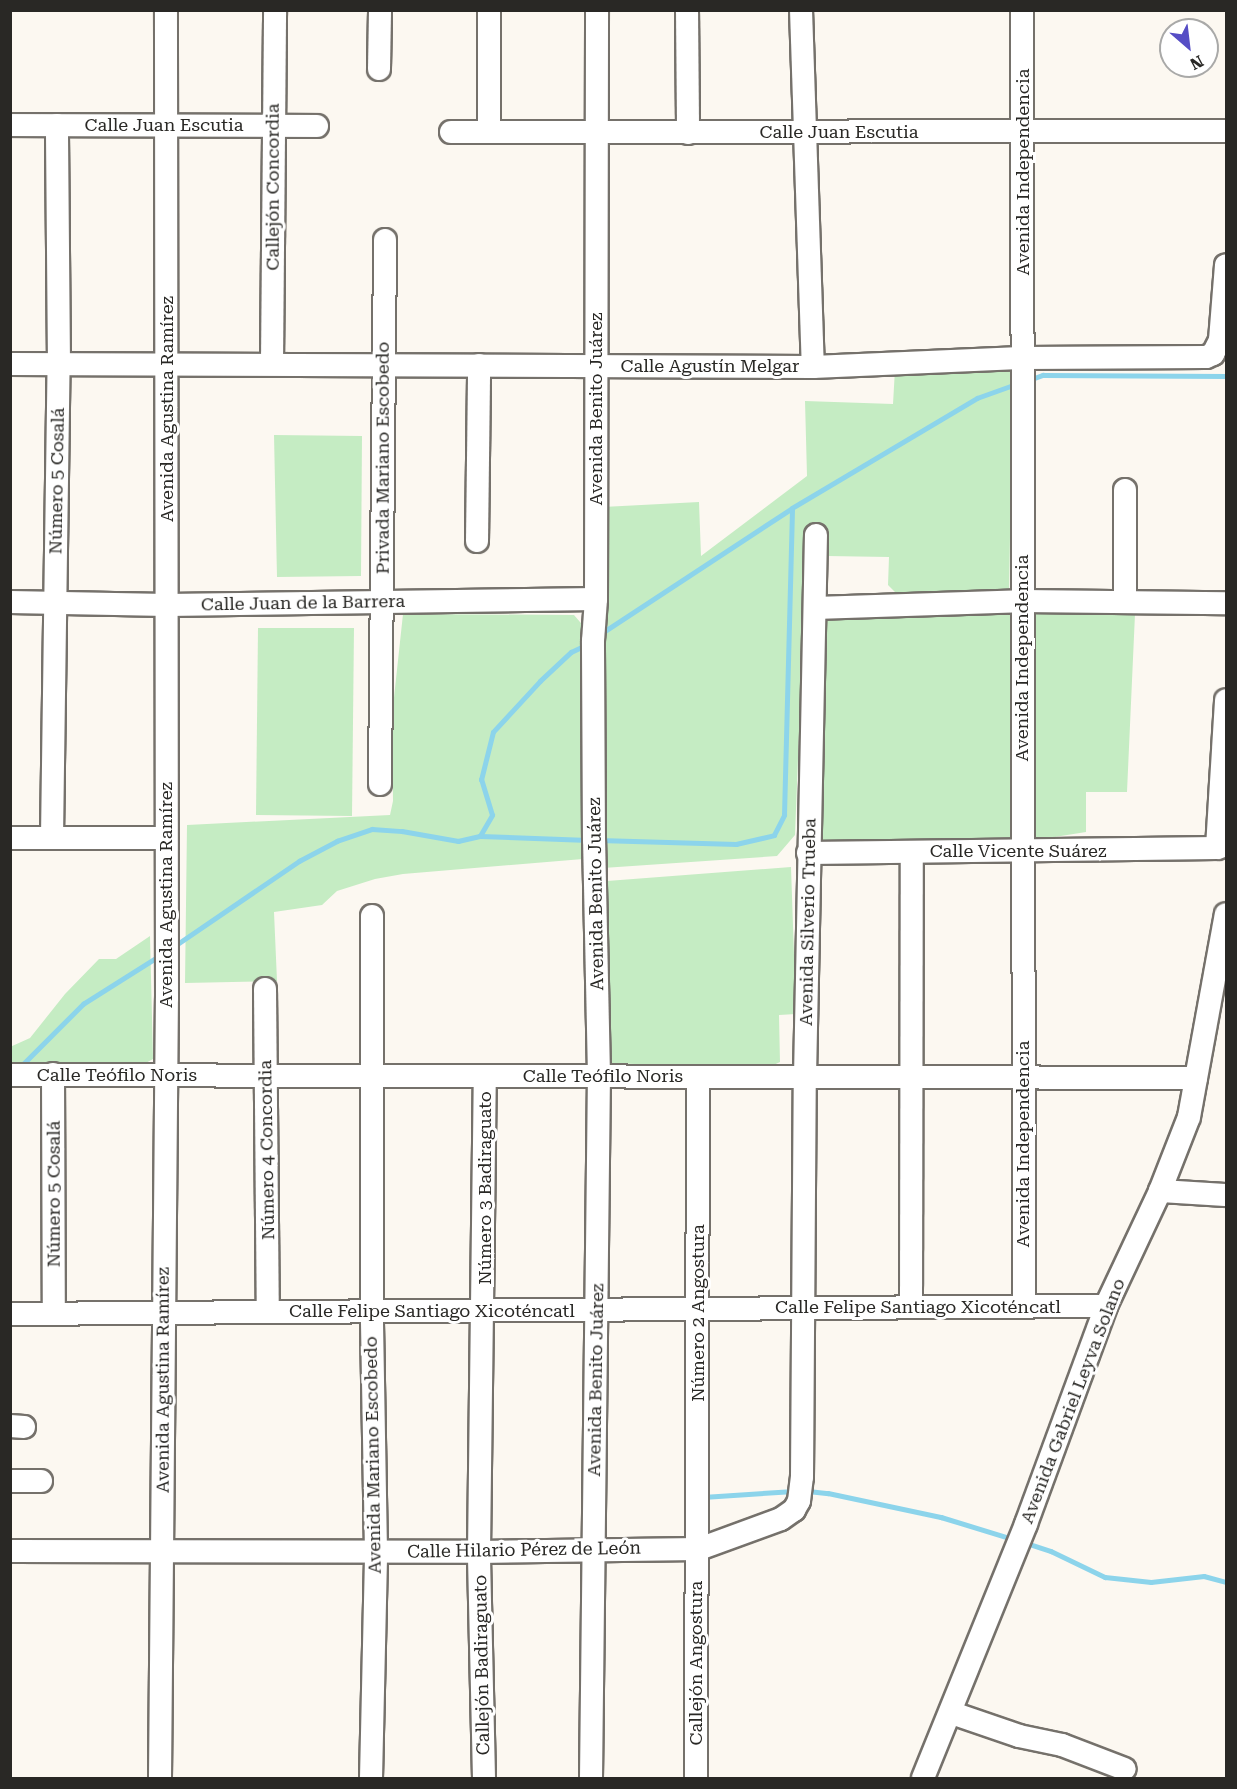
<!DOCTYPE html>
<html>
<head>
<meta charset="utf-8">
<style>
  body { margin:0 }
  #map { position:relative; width:1237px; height:1789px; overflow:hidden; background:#fcf8f1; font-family:"Roboto Serif",serif }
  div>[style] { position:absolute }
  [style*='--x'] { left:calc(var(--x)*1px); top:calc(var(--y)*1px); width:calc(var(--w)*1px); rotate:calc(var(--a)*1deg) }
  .green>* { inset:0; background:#c5ecc3 }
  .stream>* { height:4.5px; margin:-2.25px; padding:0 2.25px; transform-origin:2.25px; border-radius:2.25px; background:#8cd4eb }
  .roads { filter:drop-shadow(2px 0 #75716b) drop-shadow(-2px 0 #75716b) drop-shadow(0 2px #75716b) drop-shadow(0 -2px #75716b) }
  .minor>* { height:22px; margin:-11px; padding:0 11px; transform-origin:11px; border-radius:11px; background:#fff }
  span { translate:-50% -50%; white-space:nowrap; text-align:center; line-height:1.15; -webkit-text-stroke:6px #fff; paint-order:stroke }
  .street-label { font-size:18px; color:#292825 }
  .frame { position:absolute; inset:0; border:12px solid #292825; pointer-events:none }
  .north { position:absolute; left:1159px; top:18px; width:60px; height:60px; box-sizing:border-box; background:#fff; border:2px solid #a9a9a8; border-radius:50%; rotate:152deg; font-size:16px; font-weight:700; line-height:24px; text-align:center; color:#292825 }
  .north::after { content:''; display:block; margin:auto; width:21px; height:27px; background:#564dc5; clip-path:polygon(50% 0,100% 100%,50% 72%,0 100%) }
</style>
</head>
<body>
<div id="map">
  <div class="green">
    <div style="clip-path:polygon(1013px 366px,1009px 594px,903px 600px,888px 585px,889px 557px,827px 556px,828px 530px,807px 530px,795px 835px,777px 856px,603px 868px,603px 507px,699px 502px,701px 556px,807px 476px,805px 401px,893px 404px,895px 369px)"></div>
    <div style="clip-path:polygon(274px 435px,362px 436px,361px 576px,277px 577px)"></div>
    <div style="clip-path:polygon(1012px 609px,1013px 845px,822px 847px,822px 624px,832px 612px)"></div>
    <div style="clip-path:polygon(1041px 610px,1135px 614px,1127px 792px,1086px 792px,1086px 832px,1042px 839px,1029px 835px,1031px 618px)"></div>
    <div style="clip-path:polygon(403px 614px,574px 615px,586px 629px,583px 859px,403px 874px,375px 879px,337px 891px,322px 905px,274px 912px,277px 981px,185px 983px,187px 825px,390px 815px,393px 801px,392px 716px)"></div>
    <div style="clip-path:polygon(258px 628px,354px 628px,352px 816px,256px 815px)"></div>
    <div style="clip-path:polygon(791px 867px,796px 1014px,779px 1015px,780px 1062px,765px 1069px,609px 1063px,607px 881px)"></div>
    <div style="clip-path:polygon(150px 936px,153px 1059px,144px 1064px,11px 1071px,10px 1047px,30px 1038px,65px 994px,99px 959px,116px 959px)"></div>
  </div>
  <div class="stream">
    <div style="--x:1029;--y:380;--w:15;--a:-20"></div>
    <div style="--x:1043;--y:375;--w:183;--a:0.3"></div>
    <div style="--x:602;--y:633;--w:227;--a:-33.3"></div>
    <div style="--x:792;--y:508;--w:215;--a:-30.7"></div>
    <div style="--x:977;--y:398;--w:41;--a:-19.7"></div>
    <div style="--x:480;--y:836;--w:108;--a:2.1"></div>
    <div style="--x:599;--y:840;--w:137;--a:1.7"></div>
    <div style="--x:736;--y:844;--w:39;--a:-13"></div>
    <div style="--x:774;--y:835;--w:22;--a:-63"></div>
    <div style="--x:784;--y:815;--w:306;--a:-88.5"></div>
    <div style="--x:173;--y:947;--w:153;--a:-34.3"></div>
    <div style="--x:299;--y:861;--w:43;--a:-27.8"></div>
    <div style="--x:337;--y:841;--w:37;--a:-19"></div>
    <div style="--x:372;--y:829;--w:30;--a:4"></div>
    <div style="--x:402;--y:831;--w:57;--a:10.1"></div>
    <div style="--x:458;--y:841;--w:23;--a:-13"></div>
    <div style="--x:480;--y:836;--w:24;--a:-60"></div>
    <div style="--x:492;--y:815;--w:37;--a:-107"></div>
    <div style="--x:481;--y:780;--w:49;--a:-76"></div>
    <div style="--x:493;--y:732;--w:69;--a:-47.3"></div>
    <div style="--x:540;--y:681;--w:42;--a:-43.1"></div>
    <div style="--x:571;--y:652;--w:17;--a:-25"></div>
    <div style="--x:19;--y:1068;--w:91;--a:-45"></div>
    <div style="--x:83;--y:1004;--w:90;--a:-32.3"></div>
    <div style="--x:808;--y:1491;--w:20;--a:6"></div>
    <div style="--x:828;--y:1493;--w:116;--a:12"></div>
    <div style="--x:941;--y:1517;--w:75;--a:17"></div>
    <div style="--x:703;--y:1497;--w:91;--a:-3.8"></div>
    <div style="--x:1026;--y:1543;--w:26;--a:18"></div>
    <div style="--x:1051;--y:1551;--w:60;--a:25.7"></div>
    <div style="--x:1105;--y:1577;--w:46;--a:6.2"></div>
    <div style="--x:1151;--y:1582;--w:53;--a:-6.5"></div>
    <div style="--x:1204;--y:1576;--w:23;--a:15"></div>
  </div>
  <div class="roads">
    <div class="minor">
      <div style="--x:489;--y:10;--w:122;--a:90"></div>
      <div style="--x:687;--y:10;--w:123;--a:89.5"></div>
      <div style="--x:801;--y:10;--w:357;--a:88.1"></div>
      <div style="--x:1022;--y:10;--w:1296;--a:89.91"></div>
      <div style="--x:379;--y:69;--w:59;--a:-89"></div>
      <div style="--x:10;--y:125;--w:307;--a:0.2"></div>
      <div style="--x:451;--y:132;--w:775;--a:-0.07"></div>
      <div style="--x:272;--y:363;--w:353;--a:-89.5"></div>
      <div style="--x:10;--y:364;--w:803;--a:0.21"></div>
      <div style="--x:813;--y:367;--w:210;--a:-2.5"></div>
      <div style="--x:1023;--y:358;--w:183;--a:-0.3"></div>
      <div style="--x:1206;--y:357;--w:8;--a:-23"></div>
      <div style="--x:1213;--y:354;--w:16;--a:-63"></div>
      <div style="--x:1220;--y:340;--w:75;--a:-85.4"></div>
      <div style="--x:1125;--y:490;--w:112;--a:90"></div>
      <div style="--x:477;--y:541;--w:176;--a:-89.3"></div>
      <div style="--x:10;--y:602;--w:157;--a:1.1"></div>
      <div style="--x:167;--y:605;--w:429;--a:-0.8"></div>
      <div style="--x:815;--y:608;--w:207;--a:-1.9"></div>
      <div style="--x:1022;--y:601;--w:204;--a:0.6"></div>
      <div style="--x:380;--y:784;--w:544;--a:-89.47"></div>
      <div style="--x:52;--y:837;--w:473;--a:-89.2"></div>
      <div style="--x:59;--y:364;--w:239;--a:-90.5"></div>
      <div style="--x:10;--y:838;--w:156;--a:0"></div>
      <div style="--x:1217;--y:848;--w:148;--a:-86.5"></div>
      <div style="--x:808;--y:853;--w:409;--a:-0.7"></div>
      <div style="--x:1217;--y:848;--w:9;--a:-18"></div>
      <div style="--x:265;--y:989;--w:323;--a:89.5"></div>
      <div style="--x:53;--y:1074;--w:239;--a:89.8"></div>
      <div style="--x:10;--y:1075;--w:1186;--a:0.14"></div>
      <div style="--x:1160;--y:1191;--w:66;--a:3.5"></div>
      <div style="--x:911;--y:1307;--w:455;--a:-89.9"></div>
      <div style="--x:10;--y:1314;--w:1096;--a:-0.42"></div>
      <div style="--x:10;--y:1426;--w:14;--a:4"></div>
      <div style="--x:10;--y:1481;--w:31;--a:0"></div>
      <div style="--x:10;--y:1551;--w:469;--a:0.1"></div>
      <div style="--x:479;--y:1552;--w:220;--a:-0.8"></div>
      <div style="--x:699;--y:1549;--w:87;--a:-20.1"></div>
      <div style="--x:781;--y:1519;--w:16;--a:-35"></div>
      <div style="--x:794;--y:1510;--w:10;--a:-61"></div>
      <div style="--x:799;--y:1501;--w:24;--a:-83"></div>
      <div style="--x:802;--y:1477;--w:400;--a:-89.6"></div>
      <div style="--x:805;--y:1077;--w:542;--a:-88.84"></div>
      <div style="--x:952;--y:1713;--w:71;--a:18.9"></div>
      <div style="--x:1019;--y:1736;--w:44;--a:11.8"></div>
      <div style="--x:1062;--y:1745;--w:67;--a:20.9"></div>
      <div style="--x:160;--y:1778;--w:780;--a:-89.49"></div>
      <div style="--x:167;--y:998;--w:988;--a:-90.06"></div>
      <div style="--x:371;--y:1778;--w:226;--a:-88.7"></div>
      <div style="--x:376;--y:1552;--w:241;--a:-91"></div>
      <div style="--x:372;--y:1311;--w:395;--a:-90"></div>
      <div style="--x:484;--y:1778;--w:226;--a:-91.3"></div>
      <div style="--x:479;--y:1552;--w:476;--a:-89.3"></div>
      <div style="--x:591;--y:1778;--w:702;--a:-89.35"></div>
      <div style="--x:599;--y:1076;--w:236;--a:-91.2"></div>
      <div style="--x:594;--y:840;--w:199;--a:-90.3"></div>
      <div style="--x:593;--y:641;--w:42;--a:-85.9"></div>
      <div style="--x:596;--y:599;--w:589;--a:-89.9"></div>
      <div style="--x:696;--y:1778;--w:701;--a:-89.84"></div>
      <div style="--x:923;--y:1778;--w:274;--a:-67.9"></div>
      <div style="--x:1026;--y:1524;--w:232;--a:-69.8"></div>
      <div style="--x:1106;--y:1306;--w:127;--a:-64.8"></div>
      <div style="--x:1160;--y:1191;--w:79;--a:-68.6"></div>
      <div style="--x:1189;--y:1117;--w:206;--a:-79.7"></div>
    </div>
  </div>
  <div class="street-label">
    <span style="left:164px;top:125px">Calle Juan Escutia</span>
    <span style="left:839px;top:132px">Calle Juan Escutia</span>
    <span style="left:1023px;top:172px;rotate:-90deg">Avenida Independencia</span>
    <span style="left:273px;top:187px;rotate:-90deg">Callejón Concordia</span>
    <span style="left:710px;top:366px">Calle Agustín Melgar</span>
    <span style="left:167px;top:409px;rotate:-90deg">Avenida Agustina Ramírez</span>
    <span style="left:596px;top:409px;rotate:-90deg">Avenida Benito Juárez</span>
    <span style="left:383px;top:458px;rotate:-90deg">Privada Mariano Escobedo</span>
    <span style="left:57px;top:481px;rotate:-89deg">Número 5 Cosalá</span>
    <span style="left:303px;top:603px;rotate:-1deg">Calle Juan de la Barrera</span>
    <span style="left:1022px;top:658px;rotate:-90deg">Avenida Independencia</span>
    <span style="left:1018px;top:851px">Calle Vicente Suárez</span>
    <span style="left:596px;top:894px;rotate:-91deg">Avenida Benito Juárez</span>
    <span style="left:166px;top:895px;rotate:-90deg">Avenida Agustina Ramírez</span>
    <span style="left:808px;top:922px;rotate:-89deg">Avenida Silverio Trueba</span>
    <span style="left:117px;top:1075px">Calle Teófilo Noris</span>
    <span style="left:603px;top:1076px">Calle Teófilo Noris</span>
    <span style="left:1023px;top:1144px;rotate:-90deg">Avenida Independencia</span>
    <span style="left:267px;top:1150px;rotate:-91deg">Número 4 Concordia</span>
    <span style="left:485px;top:1188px;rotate:-90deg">Número 3 Badiraguato</span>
    <span style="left:54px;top:1194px;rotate:-90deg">Número 5 Cosalá</span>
    <span style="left:918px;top:1307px">Calle Felipe Santiago Xicoténcatl</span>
    <span style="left:432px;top:1311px">Calle Felipe Santiago Xicoténcatl</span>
    <span style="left:698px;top:1313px;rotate:-90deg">Número 2 Angostura</span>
    <span style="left:163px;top:1380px;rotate:-90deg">Avenida Agustina Ramírez</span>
    <span style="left:596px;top:1380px;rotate:-89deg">Avenida Benito Juárez</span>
    <span style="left:1073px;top:1401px;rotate:-69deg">Avenida Gabriel Leyva Solano</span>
    <span style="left:373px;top:1455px;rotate:-91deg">Avenida Mariano Escobedo</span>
    <span style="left:524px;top:1550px;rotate:-1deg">Calle Hilario Pérez de León</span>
    <span style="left:696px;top:1663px;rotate:-90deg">Callejón Angostura</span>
    <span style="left:482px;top:1665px;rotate:-91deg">Callejón Badiraguato</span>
  </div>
  <div class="frame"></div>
  <div class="north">N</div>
</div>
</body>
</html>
